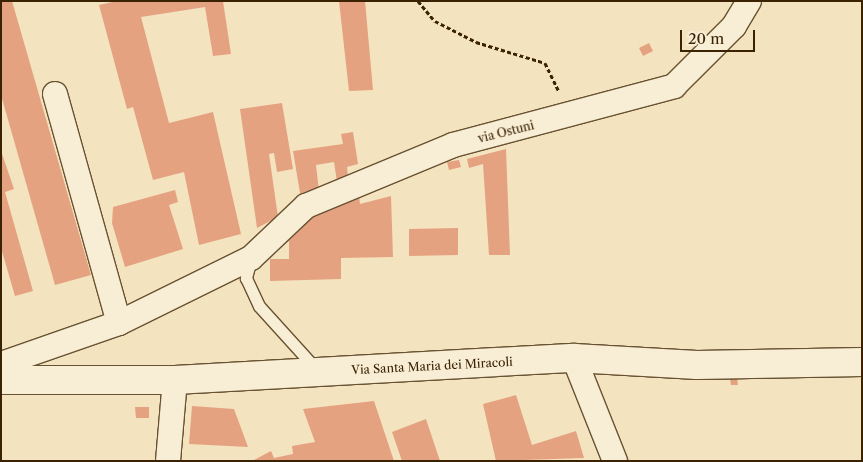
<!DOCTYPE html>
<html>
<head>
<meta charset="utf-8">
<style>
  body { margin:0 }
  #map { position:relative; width:863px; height:462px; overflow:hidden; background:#f4e3bf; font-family:"Libre Caslon Text",serif }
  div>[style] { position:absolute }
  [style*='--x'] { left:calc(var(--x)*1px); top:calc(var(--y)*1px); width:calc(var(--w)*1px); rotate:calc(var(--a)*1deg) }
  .building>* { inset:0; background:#e5a281 }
  .path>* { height:3px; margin-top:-1.5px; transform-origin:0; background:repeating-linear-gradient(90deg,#3a2202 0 4px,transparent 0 6.5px) }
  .roads { filter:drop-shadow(1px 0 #685231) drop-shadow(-1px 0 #685231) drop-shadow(0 1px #685231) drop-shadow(0 -1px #685231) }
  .lane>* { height:11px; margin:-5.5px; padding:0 5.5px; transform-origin:5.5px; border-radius:5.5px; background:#f8edd5 }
  .street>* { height:24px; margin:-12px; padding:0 12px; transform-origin:12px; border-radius:12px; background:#f8edd5 }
  .secondary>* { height:28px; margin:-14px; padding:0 14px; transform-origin:14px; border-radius:14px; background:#f8edd5 }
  span { translate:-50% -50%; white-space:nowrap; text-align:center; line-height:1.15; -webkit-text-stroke:4.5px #f8edd5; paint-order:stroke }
  .street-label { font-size:12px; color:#3a2202 }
  .frame { position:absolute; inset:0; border:2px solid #3a2202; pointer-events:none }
  .scale { position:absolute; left:680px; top:30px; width:75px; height:22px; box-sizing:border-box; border:2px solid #3a2202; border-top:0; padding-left:6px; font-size:15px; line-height:18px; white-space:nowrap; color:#3a2202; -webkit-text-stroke:4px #f8edd5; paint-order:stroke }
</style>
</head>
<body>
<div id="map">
  <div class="building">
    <div style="clip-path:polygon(1px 1px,12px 1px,91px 275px,55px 285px,1px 95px)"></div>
    <div style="clip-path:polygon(117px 1px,223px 1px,231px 54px,213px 56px,205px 7px,141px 17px,169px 123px,213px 112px,241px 234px,199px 245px,184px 172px,153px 180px,133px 107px,127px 109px,99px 5px)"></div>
    <div style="clip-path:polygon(339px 1px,365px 1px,373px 90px,349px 91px)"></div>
    <div style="clip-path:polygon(649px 43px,653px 51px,643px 56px,639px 48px)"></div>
    <div style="clip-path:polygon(282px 103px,293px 169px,277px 172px,274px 153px,269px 154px,278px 217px,257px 228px,240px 109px)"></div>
    <div style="clip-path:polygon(353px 132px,358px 164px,347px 167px,348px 177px,337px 182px,334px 162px,316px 165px,319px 191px,301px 199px,293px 151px,343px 144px,341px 134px)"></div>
    <div style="clip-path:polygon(506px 149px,510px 255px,489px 255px,483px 164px,469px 168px,467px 159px)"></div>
    <div style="clip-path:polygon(1px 151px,14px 189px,5px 192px,33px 291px,15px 296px,1px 248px)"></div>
    <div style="clip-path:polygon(459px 160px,461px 167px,449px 170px,447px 162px)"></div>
    <div style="clip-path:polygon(175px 190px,178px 202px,169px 205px,183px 249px,125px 267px,112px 223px,113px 207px)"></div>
    <div style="clip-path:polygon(359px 195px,360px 204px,391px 196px,393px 257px,341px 258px,341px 279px,270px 281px,270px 259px,289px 259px,289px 237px,309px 216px)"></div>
    <div style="clip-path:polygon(458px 228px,458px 255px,409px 256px,409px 229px)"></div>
    <div style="clip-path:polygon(737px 377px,738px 385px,731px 385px,730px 378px)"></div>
    <div style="clip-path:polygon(516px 395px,532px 445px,576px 431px,584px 458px,496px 461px,483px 404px)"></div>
    <div style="clip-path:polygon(374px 401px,394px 461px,252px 461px,271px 451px,274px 458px,293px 454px,292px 446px,315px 442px,303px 409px)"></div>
    <div style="clip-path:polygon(192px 406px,234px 409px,248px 447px,189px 444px)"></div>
    <div style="clip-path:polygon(135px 407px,149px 407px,149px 418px,136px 418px)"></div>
    <div style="clip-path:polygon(426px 419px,440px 461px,402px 461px,392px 432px)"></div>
  </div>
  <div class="path">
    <div style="--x:418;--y:1;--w:26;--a:50"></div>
    <div style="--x:435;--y:21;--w:46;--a:27.1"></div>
    <div style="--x:476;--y:42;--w:72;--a:16.9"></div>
    <div style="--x:545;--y:63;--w:32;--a:64"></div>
  </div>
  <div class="roads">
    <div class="lane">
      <div style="--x:251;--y:259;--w:20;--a:105"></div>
      <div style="--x:246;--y:278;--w:31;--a:65"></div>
      <div style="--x:259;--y:306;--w:86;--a:47.8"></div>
    </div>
    <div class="street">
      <div style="--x:55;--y:94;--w:238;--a:74.4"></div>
      <div style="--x:574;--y:358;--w:111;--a:68.3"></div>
      <div style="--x:1;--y:364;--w:125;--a:-19.2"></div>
      <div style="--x:119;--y:323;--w:147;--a:-26.2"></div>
      <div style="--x:251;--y:258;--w:76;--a:-43.4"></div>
      <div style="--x:306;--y:206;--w:159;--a:-22.5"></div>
      <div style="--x:453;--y:145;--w:229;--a:-14.9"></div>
      <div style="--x:674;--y:86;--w:85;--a:-45"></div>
      <div style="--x:734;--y:26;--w:29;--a:-59"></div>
      <div style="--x:168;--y:461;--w:81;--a:-85.1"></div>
    </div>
    <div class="secondary">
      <div style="--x:1;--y:380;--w:174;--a:0"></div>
      <div style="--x:175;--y:380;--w:400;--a:-3.2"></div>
      <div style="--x:574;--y:358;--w:123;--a:3.3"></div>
      <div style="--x:697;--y:365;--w:165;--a:-1"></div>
    </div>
  </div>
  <div class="street-label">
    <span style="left:506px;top:132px;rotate:-14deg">via Ostuni</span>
    <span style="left:432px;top:366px;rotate:-3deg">Via Santa Maria dei Miracoli</span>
  </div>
  <div class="frame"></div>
  <div class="scale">20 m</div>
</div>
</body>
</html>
